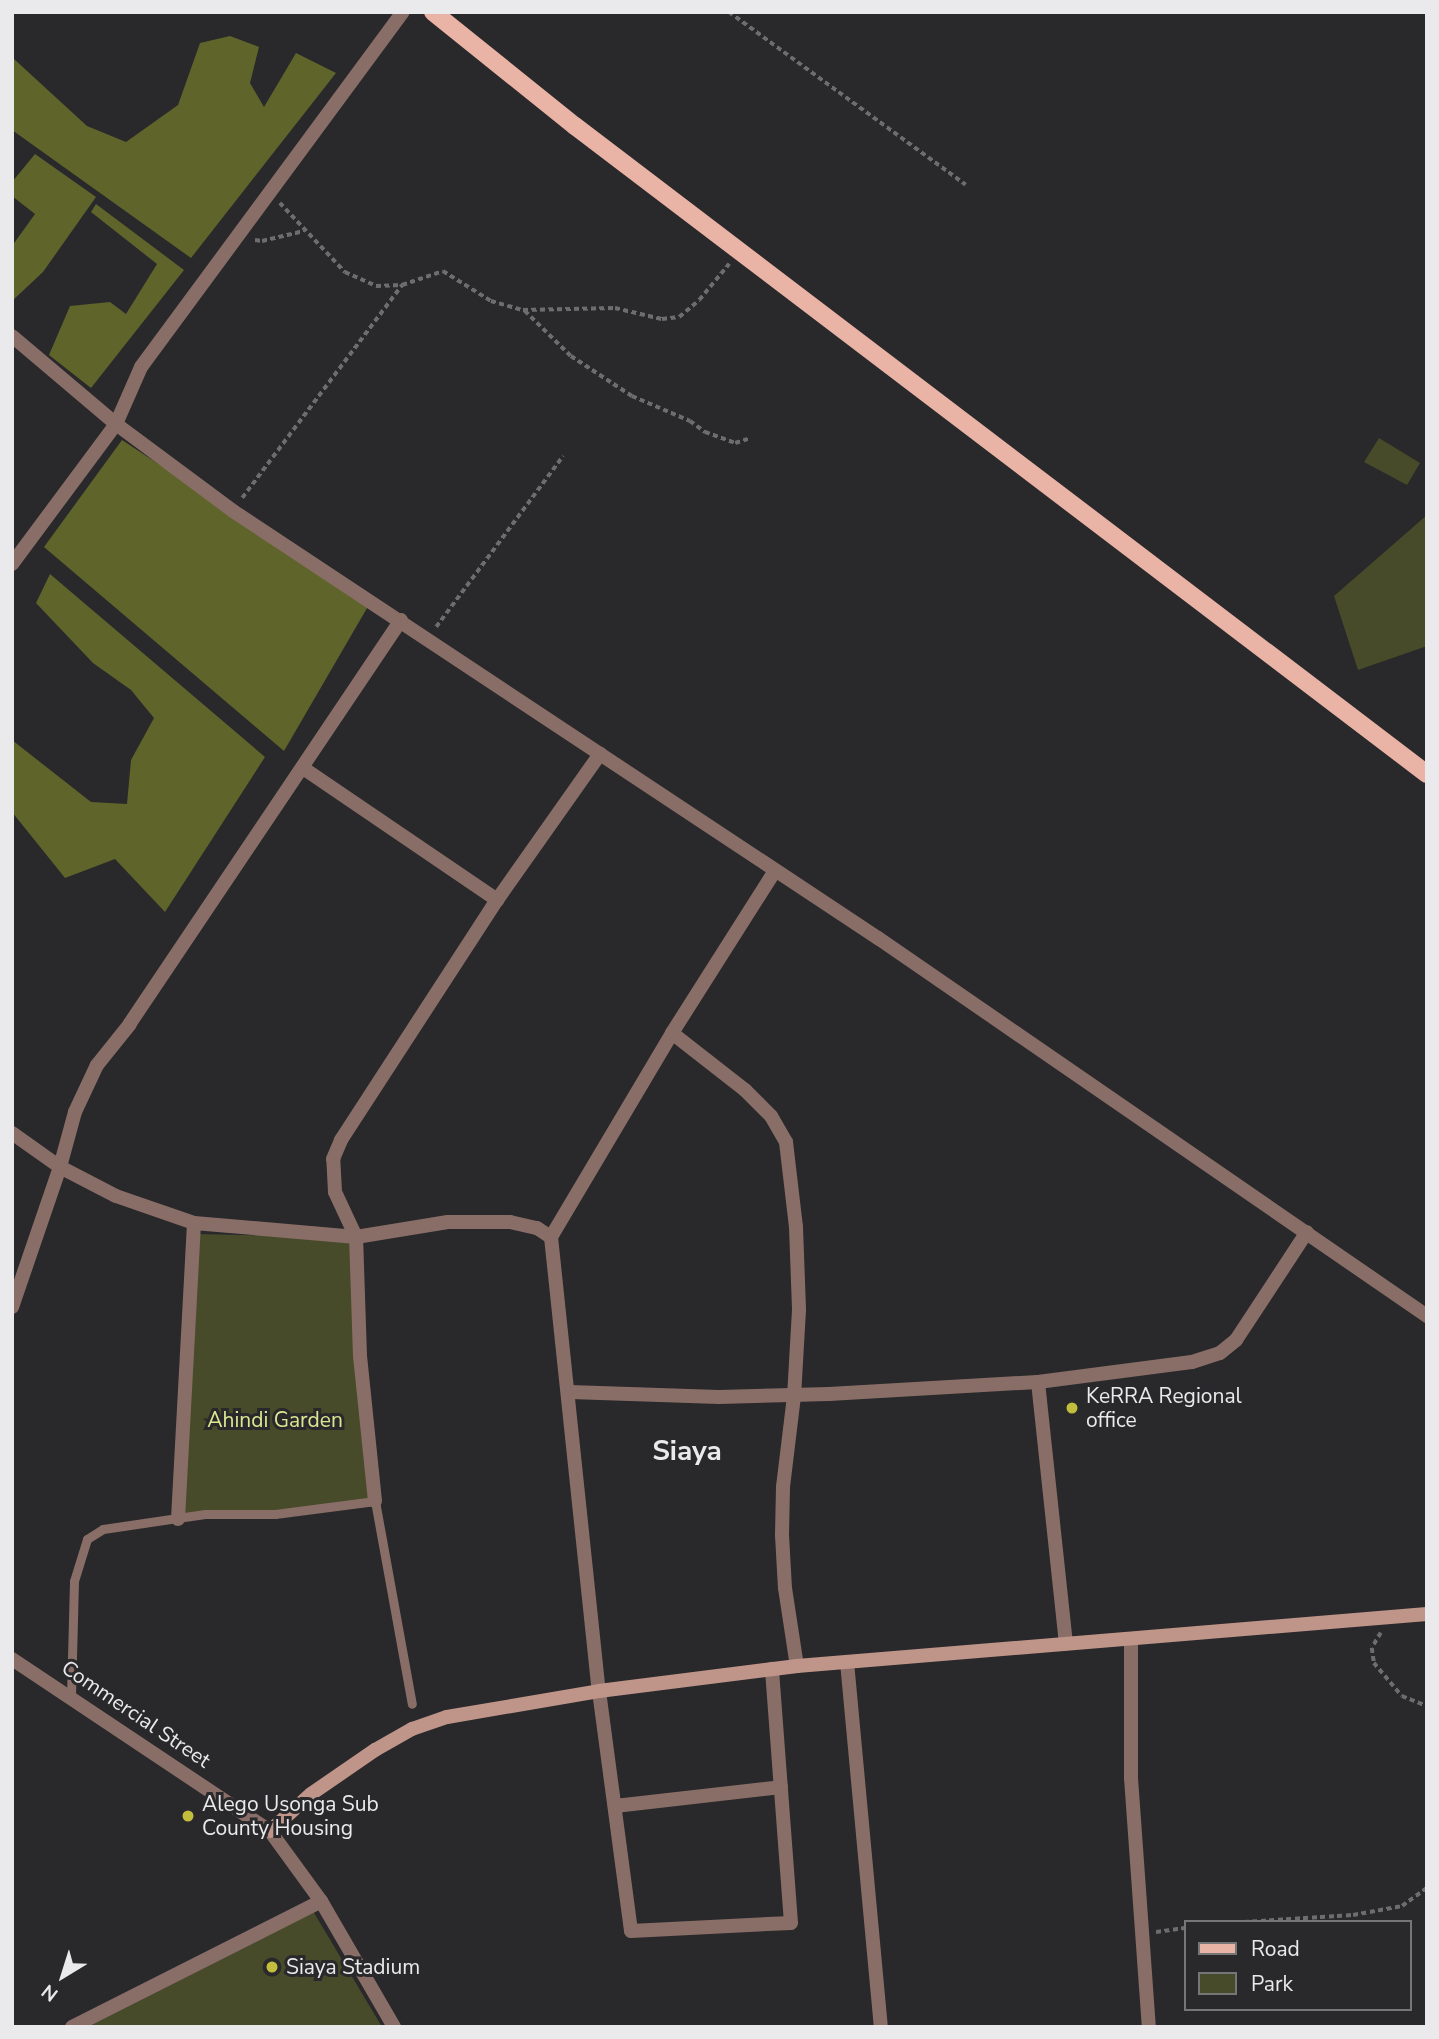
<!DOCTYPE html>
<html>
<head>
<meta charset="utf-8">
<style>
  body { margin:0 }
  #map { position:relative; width:1439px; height:2039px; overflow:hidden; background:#29282b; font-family:"Nunito Sans",sans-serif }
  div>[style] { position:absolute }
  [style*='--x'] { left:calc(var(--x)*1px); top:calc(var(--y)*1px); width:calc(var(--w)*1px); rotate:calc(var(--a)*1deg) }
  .green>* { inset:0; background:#484b29 }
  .forest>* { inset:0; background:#5f642b }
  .path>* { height:3.5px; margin-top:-1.75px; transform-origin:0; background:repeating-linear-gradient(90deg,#6d6d6f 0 5px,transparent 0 8.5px) }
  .lane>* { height:9px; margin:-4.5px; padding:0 4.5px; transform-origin:4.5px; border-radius:4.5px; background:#896e67 }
  .street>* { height:14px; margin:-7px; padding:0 7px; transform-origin:7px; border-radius:7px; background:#896e67 }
  .secondary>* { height:14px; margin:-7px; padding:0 7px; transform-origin:7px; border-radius:7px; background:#bf958a }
  .primary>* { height:18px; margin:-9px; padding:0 9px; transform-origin:9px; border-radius:9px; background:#e9b3a5 }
  .dots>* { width:19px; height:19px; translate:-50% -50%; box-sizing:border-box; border:4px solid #29282b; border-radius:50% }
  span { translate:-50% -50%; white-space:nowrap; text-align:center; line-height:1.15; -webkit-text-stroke:6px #29282b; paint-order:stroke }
  .poi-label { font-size:21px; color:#eaeaec }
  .left { translate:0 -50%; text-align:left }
  .park-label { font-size:21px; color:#dde690 }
  .street-label { font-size:21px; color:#eaeaec }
  .district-label { font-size:28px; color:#eaeaec; font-weight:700 }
  .frame { position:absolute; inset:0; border:14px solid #eaeaec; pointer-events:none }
  .legend { position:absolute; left:1184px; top:1920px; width:228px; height:91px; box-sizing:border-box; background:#29282b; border:2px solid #767678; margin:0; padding:9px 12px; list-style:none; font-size:21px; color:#eaeaec }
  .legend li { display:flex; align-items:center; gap:14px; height:35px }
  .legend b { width:35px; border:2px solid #767678 }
  .north { position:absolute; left:28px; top:1941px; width:70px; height:70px; -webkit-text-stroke:5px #29282b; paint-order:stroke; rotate:218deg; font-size:19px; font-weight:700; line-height:28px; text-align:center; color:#eaeaec }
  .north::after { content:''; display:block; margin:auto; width:24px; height:32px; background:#eaeaec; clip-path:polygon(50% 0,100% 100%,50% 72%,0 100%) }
</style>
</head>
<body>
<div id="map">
  <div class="green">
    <div style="clip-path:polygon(1379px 438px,1420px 463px,1407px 485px,1364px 462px)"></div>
    <div style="clip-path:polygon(1427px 515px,1427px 646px,1358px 670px,1334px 596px)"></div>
    <div style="clip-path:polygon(194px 1234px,356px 1237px,375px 1501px,178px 1519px)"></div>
    <div style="clip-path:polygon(310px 1906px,382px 2027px,86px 2027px)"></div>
  </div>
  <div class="forest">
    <div style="clip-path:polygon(230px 36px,259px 47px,250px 83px,264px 107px,296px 53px,336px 73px,191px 258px,12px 130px,14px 59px,87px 126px,126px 142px,178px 105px,200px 43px)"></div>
    <div style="clip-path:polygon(35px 154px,96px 197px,43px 272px,12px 301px,12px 246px,35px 214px,12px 196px,12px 182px)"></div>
    <div style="clip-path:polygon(96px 204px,184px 270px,91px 388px,49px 355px,70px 306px,110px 302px,126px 314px,157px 264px,91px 212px)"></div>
    <div style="clip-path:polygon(122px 440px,370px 603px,284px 751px,44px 547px)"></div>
    <div style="clip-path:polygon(50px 574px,265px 757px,165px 912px,115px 859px,65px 878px,12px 812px,12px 740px,91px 802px,127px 804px,131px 760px,154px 718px,131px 690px,93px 663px,36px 603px)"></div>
  </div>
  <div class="path">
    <div style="--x:729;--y:12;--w:293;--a:36.1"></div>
    <div style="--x:280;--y:203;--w:95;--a:46.7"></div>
    <div style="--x:345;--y:272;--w:34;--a:24"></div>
    <div style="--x:376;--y:286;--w:26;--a:-2"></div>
    <div style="--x:255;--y:240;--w:7;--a:8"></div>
    <div style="--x:262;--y:241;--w:43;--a:-13.4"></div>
    <div style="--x:525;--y:311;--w:64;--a:44.4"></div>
    <div style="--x:571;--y:356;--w:73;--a:33.3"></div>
    <div style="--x:632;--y:396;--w:63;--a:23.3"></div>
    <div style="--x:690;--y:421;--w:19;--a:36"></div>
    <div style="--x:705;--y:432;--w:32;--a:20"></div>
    <div style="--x:735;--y:443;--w:16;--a:-18"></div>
    <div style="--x:242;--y:498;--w:266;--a:-53.1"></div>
    <div style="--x:402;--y:285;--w:43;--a:-18.9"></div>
    <div style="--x:443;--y:271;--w:57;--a:32"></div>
    <div style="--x:491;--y:301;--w:33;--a:16"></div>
    <div style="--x:523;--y:310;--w:92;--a:-1.2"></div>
    <div style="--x:615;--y:308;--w:48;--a:13.2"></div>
    <div style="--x:662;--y:319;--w:17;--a:-7"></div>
    <div style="--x:679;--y:317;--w:26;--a:-40"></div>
    <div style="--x:699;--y:300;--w:47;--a:-50.2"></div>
    <div style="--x:436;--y:627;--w:213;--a:-53.4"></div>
    <div style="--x:1381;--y:1633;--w:17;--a:121"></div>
    <div style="--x:1372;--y:1648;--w:15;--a:82"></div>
    <div style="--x:1374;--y:1663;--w:43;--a:49.7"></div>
    <div style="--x:1402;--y:1696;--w:27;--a:22"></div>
    <div style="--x:1244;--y:1922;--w:109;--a:-3.7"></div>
    <div style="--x:1353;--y:1915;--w:50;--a:-10.4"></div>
    <div style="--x:1402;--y:1906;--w:31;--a:-36"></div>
    <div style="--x:1156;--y:1932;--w:29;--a:-8"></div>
  </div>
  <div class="lane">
    <div style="--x:71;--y:1696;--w:115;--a:-88.5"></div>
    <div style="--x:74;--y:1581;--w:44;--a:-72.8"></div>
    <div style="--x:87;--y:1539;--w:19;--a:-32"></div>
    <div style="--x:103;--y:1529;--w:103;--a:-8.4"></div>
    <div style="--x:205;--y:1514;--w:70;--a:0"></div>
    <div style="--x:275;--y:1514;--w:101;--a:-7.4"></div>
    <div style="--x:375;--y:1501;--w:206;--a:79.7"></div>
  </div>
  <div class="street">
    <div style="--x:12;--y:336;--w:136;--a:40.2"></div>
    <div style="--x:116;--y:424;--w:146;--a:36.6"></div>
    <div style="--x:233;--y:511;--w:774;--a:33.51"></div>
    <div style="--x:878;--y:938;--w:667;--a:34.55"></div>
    <div style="--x:12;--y:564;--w:174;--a:-53.4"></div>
    <div style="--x:116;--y:424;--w:62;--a:-66.3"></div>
    <div style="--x:141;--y:367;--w:441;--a:-53.6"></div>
    <div style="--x:401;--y:620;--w:486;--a:123.9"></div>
    <div style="--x:130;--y:1024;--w:53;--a:128.8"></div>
    <div style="--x:97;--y:1065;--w:52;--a:115.1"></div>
    <div style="--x:75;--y:1112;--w:57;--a:105.3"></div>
    <div style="--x:60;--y:1167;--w:63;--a:27.4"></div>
    <div style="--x:116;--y:1196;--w:83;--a:19.1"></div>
    <div style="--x:194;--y:1223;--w:163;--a:4.9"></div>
    <div style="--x:356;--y:1237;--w:93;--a:-9.3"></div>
    <div style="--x:448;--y:1222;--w:62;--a:0"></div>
    <div style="--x:510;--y:1222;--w:28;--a:13"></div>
    <div style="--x:537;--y:1228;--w:17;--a:33"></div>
    <div style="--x:551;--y:1237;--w:457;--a:84"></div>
    <div style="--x:599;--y:1691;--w:242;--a:82.4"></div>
    <div style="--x:631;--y:1931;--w:160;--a:-2.9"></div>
    <div style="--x:791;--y:1923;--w:255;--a:-94.3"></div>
    <div style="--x:303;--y:768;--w:235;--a:34.2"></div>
    <div style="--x:672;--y:1033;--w:93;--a:38"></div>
    <div style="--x:745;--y:1090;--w:37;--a:45"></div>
    <div style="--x:771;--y:1116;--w:30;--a:60"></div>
    <div style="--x:786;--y:1142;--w:86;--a:83.3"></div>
    <div style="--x:796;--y:1227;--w:83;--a:87.9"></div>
    <div style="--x:799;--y:1310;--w:86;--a:93.3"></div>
    <div style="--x:794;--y:1396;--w:92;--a:96.9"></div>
    <div style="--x:783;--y:1487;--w:48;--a:91.2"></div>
    <div style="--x:782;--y:1535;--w:53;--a:86.8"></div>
    <div style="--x:785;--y:1588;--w:79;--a:81.3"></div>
    <div style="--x:12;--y:1133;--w:59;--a:35.3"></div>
    <div style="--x:60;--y:1167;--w:148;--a:108.9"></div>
    <div style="--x:551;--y:1237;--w:237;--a:-59.3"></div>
    <div style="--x:672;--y:1033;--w:192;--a:-57.6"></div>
    <div style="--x:1038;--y:1382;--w:263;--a:83.9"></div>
    <div style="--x:570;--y:1392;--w:149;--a:1.9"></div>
    <div style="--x:719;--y:1397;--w:110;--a:-1.6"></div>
    <div style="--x:829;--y:1394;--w:209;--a:-3.3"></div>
    <div style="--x:1038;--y:1382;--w:155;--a:-7.4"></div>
    <div style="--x:1192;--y:1362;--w:29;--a:-18"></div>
    <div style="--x:1220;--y:1353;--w:21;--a:-39"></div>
    <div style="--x:1236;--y:1340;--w:129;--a:-56.7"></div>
    <div style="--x:375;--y:1501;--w:146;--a:-95.9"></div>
    <div style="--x:360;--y:1356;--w:119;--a:-91.9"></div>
    <div style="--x:356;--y:1237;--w:50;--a:-115"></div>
    <div style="--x:335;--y:1192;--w:33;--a:-93"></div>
    <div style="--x:333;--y:1159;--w:21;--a:-67"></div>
    <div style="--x:341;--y:1140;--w:286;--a:-57"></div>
    <div style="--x:497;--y:900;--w:179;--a:-54.8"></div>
    <div style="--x:178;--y:1519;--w:296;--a:-86.9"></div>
    <div style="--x:1131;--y:1640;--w:138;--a:90"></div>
    <div style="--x:1131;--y:1778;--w:250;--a:85.9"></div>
    <div style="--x:12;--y:1659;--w:310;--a:33.7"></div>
    <div style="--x:270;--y:1831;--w:87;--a:53.9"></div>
    <div style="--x:321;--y:1901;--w:146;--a:59.9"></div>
    <div style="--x:847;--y:1662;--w:367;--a:84.7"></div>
    <div style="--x:615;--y:1806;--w:167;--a:-6.5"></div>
    <div style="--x:72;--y:2027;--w:279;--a:-26.8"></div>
  </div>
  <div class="secondary">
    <div style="--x:270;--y:1831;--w:55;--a:-42.1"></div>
    <div style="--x:311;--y:1794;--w:78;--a:-34.5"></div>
    <div style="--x:375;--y:1750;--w:43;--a:-29.6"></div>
    <div style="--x:412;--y:1729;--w:37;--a:-19"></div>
    <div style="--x:447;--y:1717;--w:154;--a:-9.7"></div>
    <div style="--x:599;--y:1691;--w:200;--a:-7.2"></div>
    <div style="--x:797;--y:1666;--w:632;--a:-4.72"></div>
  </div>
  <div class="primary">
    <div style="--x:433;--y:12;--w:182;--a:38.8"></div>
    <div style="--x:575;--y:126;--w:1070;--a:37.26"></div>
  </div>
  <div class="dots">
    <div style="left:1072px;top:1408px;background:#c3bd3e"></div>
    <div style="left:188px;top:1816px;background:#c3bd3e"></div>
    <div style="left:272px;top:1967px;background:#c3bd3e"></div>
  </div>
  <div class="poi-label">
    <span class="left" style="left:1086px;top:1408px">KeRRA Regional<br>office</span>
    <span class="left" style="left:202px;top:1816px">Alego Usonga Sub<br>County Housing</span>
    <span class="left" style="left:286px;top:1967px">Siaya Stadium</span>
  </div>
  <div class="park-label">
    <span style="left:275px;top:1420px">Ahindi Garden</span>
  </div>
  <div class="street-label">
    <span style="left:136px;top:1714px;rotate:34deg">Commercial Street</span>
  </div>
  <div class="district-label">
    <span style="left:687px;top:1451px">Siaya</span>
  </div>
  <div class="frame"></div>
  <ul class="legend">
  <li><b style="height:9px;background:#e9b3a5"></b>Road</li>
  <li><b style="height:19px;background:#484b29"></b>Park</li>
  </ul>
  <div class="north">N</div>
</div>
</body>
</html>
